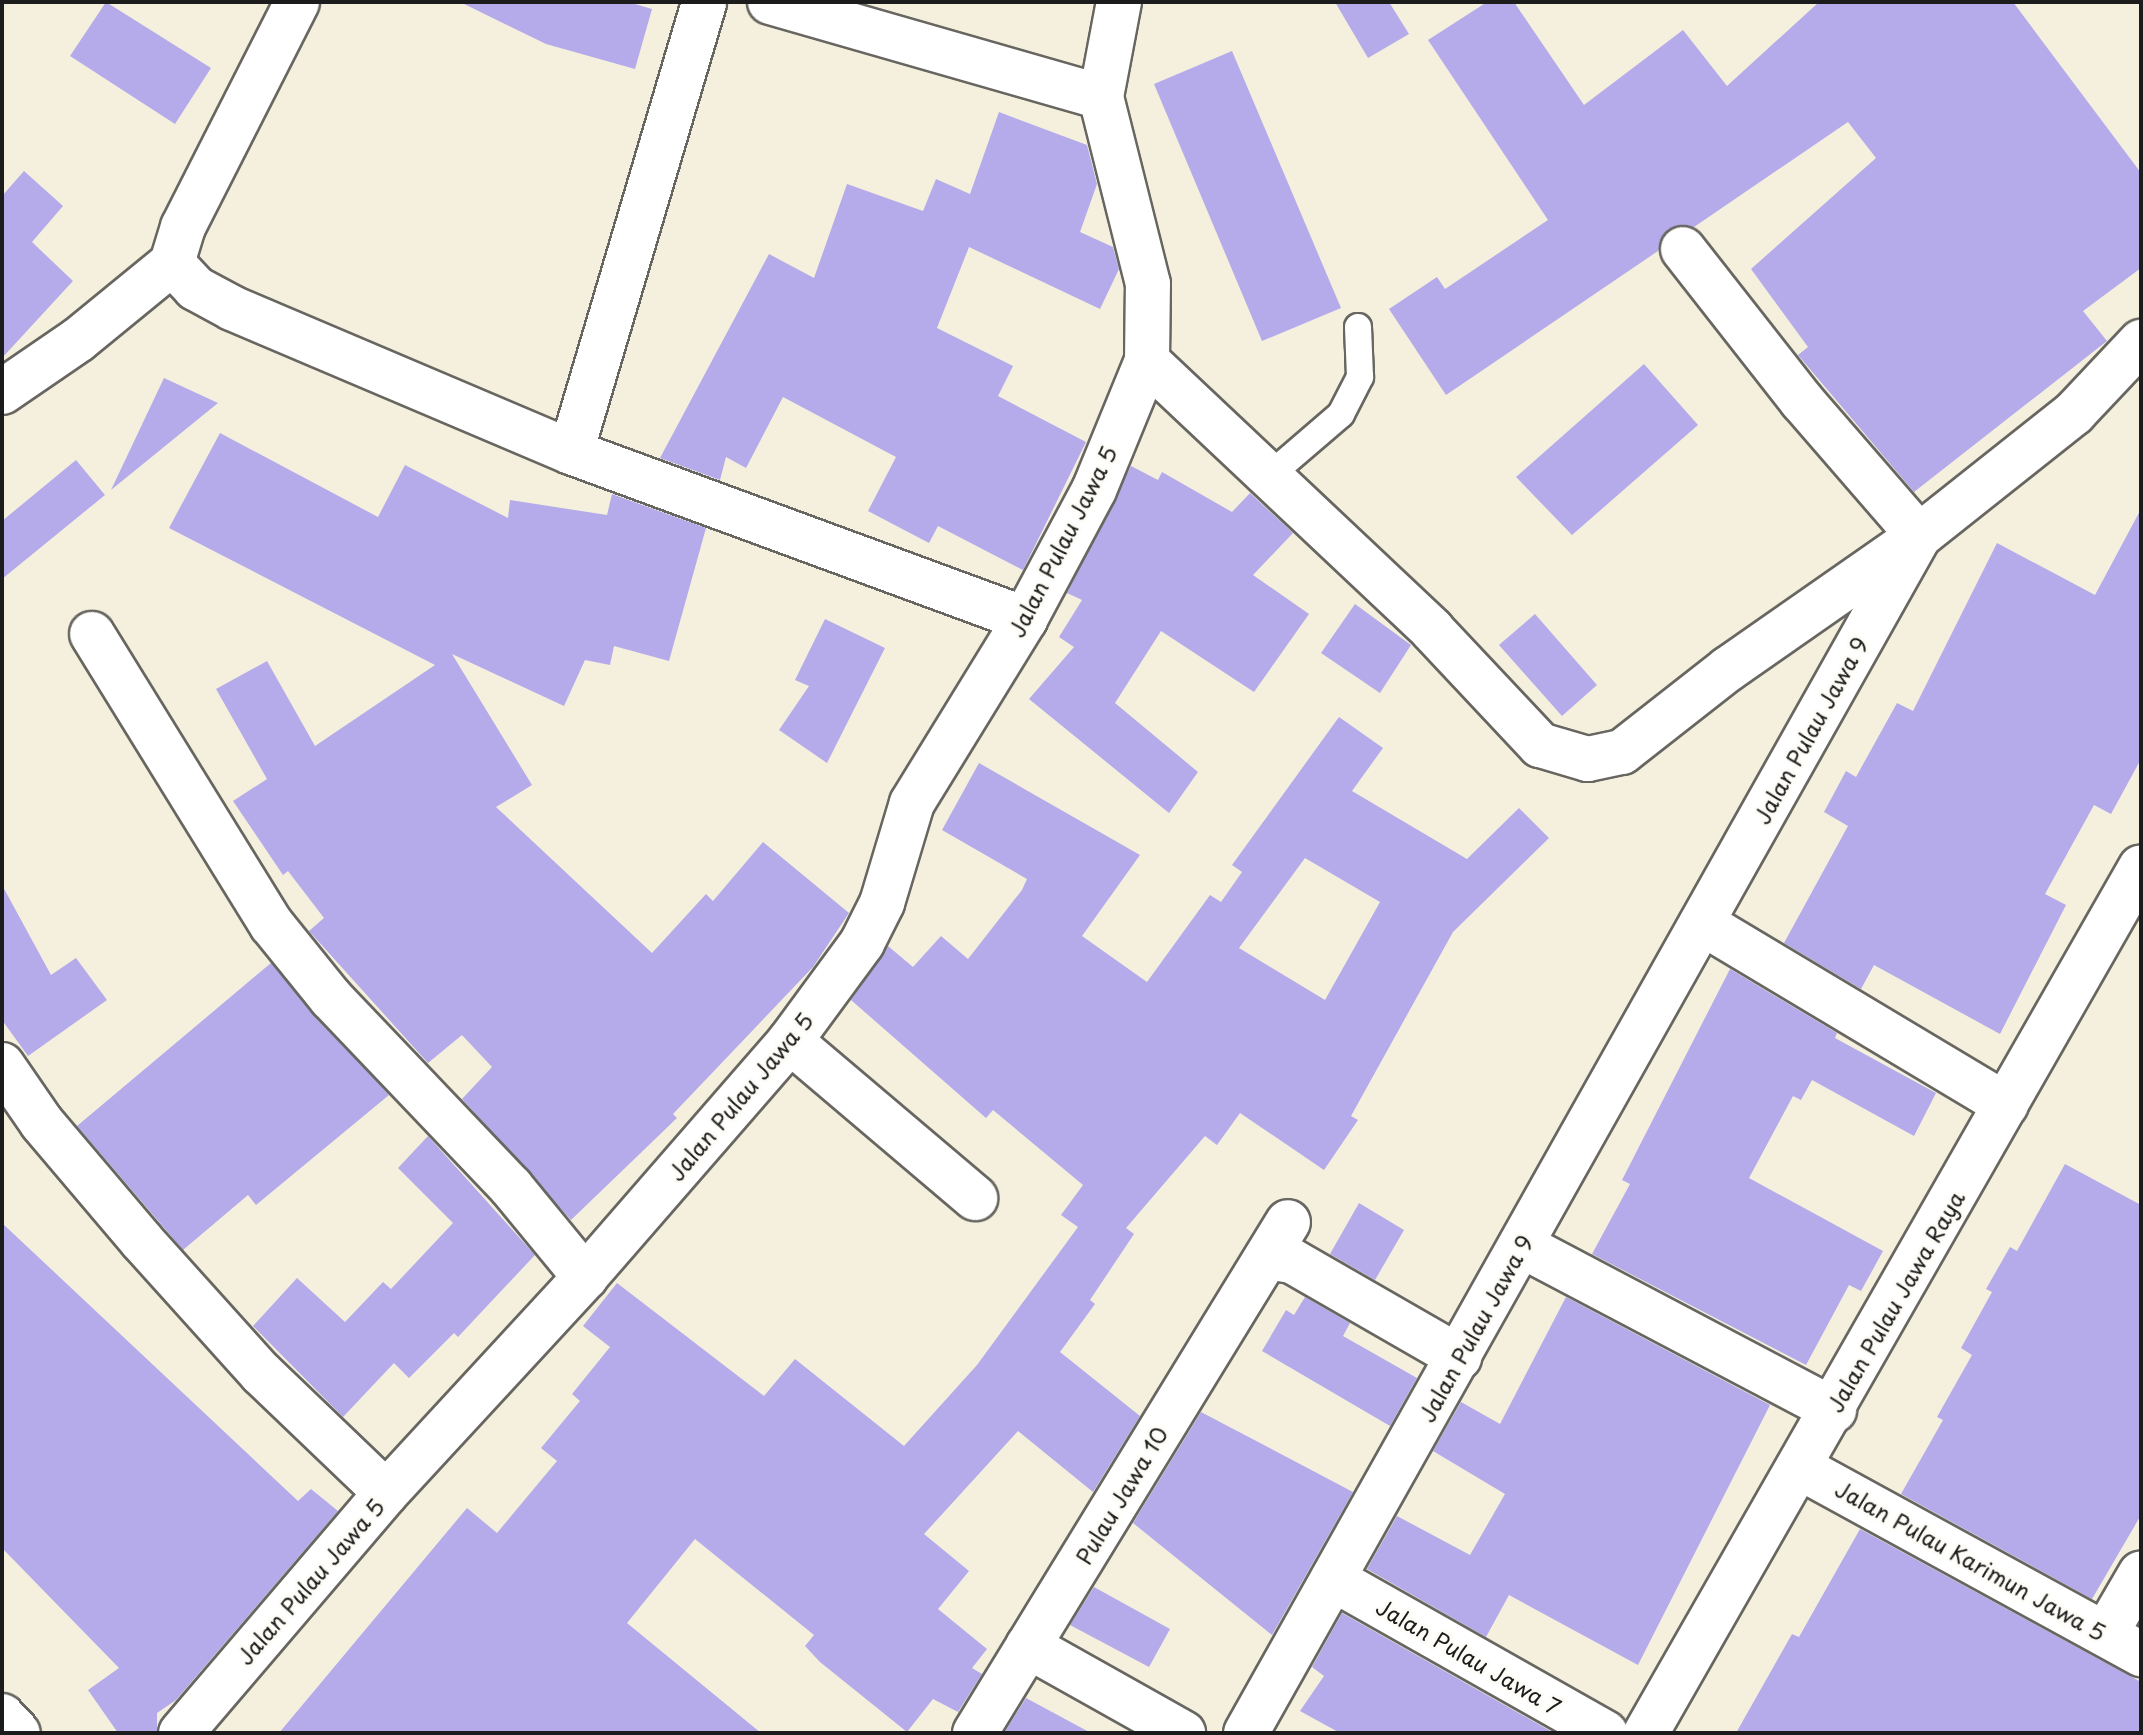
<!DOCTYPE html>
<html>
<head>
<meta charset="utf-8">
<style>
  body { margin:0 }
  #map { position:relative; width:2143px; height:1735px; overflow:hidden; background:#f4f0dd; font-family:"Playpen Sans",sans-serif }
  div>[style] { position:absolute }
  [style*='--x'] { left:calc(var(--x)*1px); top:calc(var(--y)*1px); width:calc(var(--w)*1px); rotate:calc(var(--a)*1deg) }
  .building>* { inset:0; background:#b5abea }
  .roads { filter:drop-shadow(2px 0 #686660) drop-shadow(-2px 0 #686660) drop-shadow(0 2px #686660) drop-shadow(0 -2px #686660) }
  .service>* { height:26px; margin:-13px; padding:0 13px; transform-origin:13px; border-radius:13px; background:#fff }
  .minor>* { height:44px; margin:-22px; padding:0 22px; transform-origin:22px; border-radius:22px; background:#fff }
  span { translate:-50% -50%; white-space:nowrap; text-align:center; line-height:1.15; -webkit-text-stroke:6px #fdfcf7; paint-order:stroke }
  .street-label { font-size:22px; color:#1c1c1c }
  .frame { position:absolute; inset:0; border:4px solid #1c1c1c; pointer-events:none }
</style>
</head>
<body>
<div id="map">
  <div class="building">
    <div style="clip-path:polygon(106px 2px,211px 68px,175px 124px,70px 56px)"></div>
    <div style="clip-path:polygon(460px 2px,628px 2px,652px 9px,635px 69px,546px 44px)"></div>
    <div style="clip-path:polygon(1335px 2px,1389px 2px,1409px 34px,1368px 58px)"></div>
    <div style="clip-path:polygon(1487px 2px,1514px 2px,1584px 105px,1683px 30px,1727px 86px,1819px 2px,2013px 2px,2141px 173px,2141px 268px,2083px 311px,2107px 341px,1914px 492px,1798px 355px,1808px 347px,1751px 269px,1876px 158px,1848px 122px,1694px 227px,1668px 229px,1658px 251px,1446px 395px,1389px 309px,1437px 277px,1445px 289px,1548px 220px,1428px 40px)"></div>
    <div style="clip-path:polygon(1232px 51px,1341px 308px,1262px 341px,1154px 84px)"></div>
    <div style="clip-path:polygon(999px 112px,1087px 145px,1097px 184px,1080px 232px,1113px 247px,1119px 269px,1100px 309px,969px 247px,937px 328px,1013px 366px,998px 396px,1086px 442px,1023px 570px,938px 526px,929px 543px,868px 511px,896px 457px,783px 397px,746px 468px,726px 457px,720px 480px,660px 458px,769px 254px,814px 278px,847px 184px,923px 211px,936px 179px,970px 194px)"></div>
    <div style="clip-path:polygon(24px 171px,63px 206px,32px 242px,73px 281px,2px 358px,2px 196px)"></div>
    <div style="clip-path:polygon(1644px 364px,1698px 425px,1572px 535px,1516px 477px)"></div>
    <div style="clip-path:polygon(164px 378px,218px 403px,111px 490px)"></div>
    <div style="clip-path:polygon(220px 433px,378px 517px,405px 465px,508px 518px,510px 500px,607px 515px,612px 494px,706px 528px,669px 661px,614px 646px,610px 665px,585px 660px,564px 706px,452px 654px,532px 785px,496px 807px,652px 953px,706px 894px,713px 901px,763px 842px,849px 913px,813px 967px,673px 1114px,677px 1118px,571px 1220px,462px 1099px,492px 1067px,462px 1035px,428px 1063px,309px 931px,324px 918px,288px 871px,283px 875px,233px 801px,267px 779px,216px 689px,267px 661px,315px 746px,435px 665px,169px 528px)"></div>
    <div style="clip-path:polygon(76px 460px,105px 495px,2px 579px,2px 521px)"></div>
    <div style="clip-path:polygon(1131px 466px,1158px 480px,1162px 472px,1232px 512px,1250px 493px,1293px 533px,1253px 575px,1309px 614px,1254px 692px,1161px 631px,1115px 703px,1198px 772px,1169px 813px,1029px 699px,1074px 647px,1059px 637px,1082px 600px,1067px 593px)"></div>
    <div style="clip-path:polygon(2141px 509px,2141px 759px,2111px 814px,2094px 805px,2045px 894px,2066px 905px,2000px 1034px,1874px 965px,1861px 989px,1784px 943px,1848px 826px,1824px 812px,1846px 771px,1856px 777px,1897px 703px,1913px 711px,1997px 543px,2095px 595px)"></div>
    <div style="clip-path:polygon(1355px 604px,1411px 645px,1380px 693px,1321px 653px)"></div>
    <div style="clip-path:polygon(1535px 614px,1597px 685px,1562px 716px,1499px 645px)"></div>
    <div style="clip-path:polygon(825px 619px,885px 648px,827px 763px,779px 730px,809px 686px,795px 680px)"></div>
    <div style="clip-path:polygon(evenodd,1339px 717px,1383px 748px,1352px 791px,1467px 859px,1519px 808px,1549px 838px,1453px 932px,1351px 1116px,1358px 1120px,1324px 1170px,1240px 1113px,1217px 1145px,1205px 1136px,1126px 1228px,1134px 1234px,1090px 1300px,1095px 1304px,1060px 1352px,1140px 1416px,1093px 1492px,1018px 1431px,924px 1534px,969px 1571px,938px 1609px,987px 1649px,972px 1668px,982px 1674px,958px 1712px,933px 1699px,907px 1732px,820px 1662px,805px 1646px,814px 1635px,695px 1539px,627px 1623px,761px 1733px,279px 1733px,467px 1508px,497px 1533px,557px 1461px,541px 1448px,580px 1401px,572px 1394px,610px 1347px,583px 1326px,617px 1283px,764px 1396px,795px 1359px,904px 1446px,977px 1365px,1078px 1227px,1061px 1215px,1083px 1185px,993px 1110px,986px 1118px,851px 1000px,888px 946px,913px 967px,941px 936px,968px 959px,1022px 890px,1027px 879px,942px 830px,979px 763px,1140px 855px,1082px 936px,1147px 982px,1210px 895px,1221px 902px,1242px 872px,1232px 865px,1339px 717px,1305px 858px,1380px 902px,1325px 1000px,1239px 948px,1305px 858px)"></div>
    <div style="clip-path:polygon(2px 885px,51px 975px,76px 958px,107px 1000px,28px 1056px,2px 1020px)"></div>
    <div style="clip-path:polygon(271px 963px,389px 1095px,256px 1205px,248px 1195px,183px 1250px,77px 1126px)"></div>
    <div style="clip-path:polygon(1730px 969px,1837px 1033px,1835px 1038px,1936px 1093px,1914px 1136px,1812px 1080px,1801px 1100px,1793px 1096px,1749px 1178px,1883px 1251px,1861px 1291px,1849px 1285px,1806px 1365px,1592px 1254px,1630px 1184px,1622px 1180px)"></div>
    <div style="clip-path:polygon(428px 1136px,535px 1255px,458px 1337px,454px 1333px,409px 1378px,394px 1363px,343px 1417px,253px 1326px,297px 1278px,345px 1322px,383px 1282px,391px 1289px,453px 1223px,398px 1168px)"></div>
    <div style="clip-path:polygon(2065px 1164px,2141px 1205px,2141px 1515px,2092px 1599px,1901px 1494px,1943px 1420px,1937px 1417px,1972px 1355px,1961px 1348px,1992px 1292px,1986px 1289px,2010px 1247px,2017px 1251px)"></div>
    <div style="clip-path:polygon(1359px 1203px,1404px 1230px,1375px 1280px,1330px 1254px)"></div>
    <div style="clip-path:polygon(2px 1223px,298px 1501px,311px 1489px,338px 1511px,176px 1700px,157px 1713px,157px 1733px,118px 1733px,88px 1690px,119px 1668px,2px 1548px)"></div>
    <div style="clip-path:polygon(1305px 1297px,1350px 1323px,1343px 1336px,1417px 1378px,1390px 1426px,1262px 1351px,1286px 1310px,1294px 1315px)"></div>
    <div style="clip-path:polygon(1566px 1297px,1770px 1405px,1638px 1665px,1509px 1595px,1486px 1637px,1367px 1569px,1397px 1516px,1470px 1555px,1505px 1494px,1433px 1451px,1461px 1402px,1500px 1424px)"></div>
    <div style="clip-path:polygon(1201px 1412px,1353px 1492px,1272px 1635px,1133px 1523px)"></div>
    <div style="clip-path:polygon(1860px 1529px,2141px 1682px,2141px 1733px,1736px 1733px,1792px 1634px,1799px 1637px)"></div>
    <div style="clip-path:polygon(1094px 1587px,1170px 1629px,1149px 1667px,1070px 1625px)"></div>
    <div style="clip-path:polygon(1342px 1613px,1554px 1733px,1340px 1733px,1300px 1711px,1324px 1676px,1312px 1667px)"></div>
    <div style="clip-path:polygon(1026px 1698px,1091px 1733px,1004px 1733px)"></div>
  </div>
  <div class="roads">
    <div class="service">
      <div style="--x:1269;--y:476;--w:95;--a:-40.7"></div>
      <div style="--x:1341;--y:414;--w:42;--a:-62.8"></div>
      <div style="--x:1360;--y:377;--w:50;--a:-92.3"></div>
    </div>
    <div class="minor">
      <div style="--x:770;--y:2;--w:344;--a:16"></div>
      <div style="--x:172;--y:263;--w:34;--a:47"></div>
      <div style="--x:195;--y:288;--w:42;--a:28.4"></div>
      <div style="--x:232;--y:308;--w:368;--a:23"></div>
      <div style="--x:571;--y:452;--w:484;--a:20.2"></div>
      <div style="--x:1147;--y:361;--w:392;--a:43.3"></div>
      <div style="--x:1432;--y:630;--w:158;--a:46.8"></div>
      <div style="--x:1540;--y:745;--w:50;--a:16.3"></div>
      <div style="--x:1588;--y:759;--w:35;--a:-12"></div>
      <div style="--x:1622;--y:752;--w:135;--a:-38.1"></div>
      <div style="--x:1728;--y:669;--w:233;--a:-34.9"></div>
      <div style="--x:1919;--y:536;--w:198;--a:-38.4"></div>
      <div style="--x:2074;--y:413;--w:98;--a:-46.7"></div>
      <div style="--x:2;--y:392;--w:92;--a:-34.4"></div>
      <div style="--x:78;--y:340;--w:122;--a:-39.3"></div>
      <div style="--x:172;--y:263;--w:38;--a:-73"></div>
      <div style="--x:183;--y:227;--w:252;--a:-63.1"></div>
      <div style="--x:571;--y:452;--w:469;--a:-73.5"></div>
      <div style="--x:92;--y:634;--w:342;--a:58.3"></div>
      <div style="--x:272;--y:925;--w:94;--a:51.1"></div>
      <div style="--x:331;--y:998;--w:261;--a:46.4"></div>
      <div style="--x:511;--y:1187;--w:117;--a:50.6"></div>
      <div style="--x:1702;--y:923;--w:354;--a:30.9"></div>
      <div style="--x:790;--y:1041;--w:243;--a:40.3"></div>
      <div style="--x:2;--y:1065;--w:70;--a:55.4"></div>
      <div style="--x:42;--y:1123;--w:155;--a:49.7"></div>
      <div style="--x:142;--y:1241;--w:178;--a:48"></div>
      <div style="--x:261;--y:1373;--w:173;--a:43.8"></div>
      <div style="--x:1521;--y:1245;--w:354;--a:27.8"></div>
      <div style="--x:1267;--y:1257;--w:25;--a:9"></div>
      <div style="--x:1292;--y:1261;--w:193;--a:29.9"></div>
      <div style="--x:1801;--y:1468;--w:388;--a:28.7"></div>
      <div style="--x:1333;--y:1579;--w:313;--a:29.5"></div>
      <div style="--x:2106;--y:1633;--w:69;--a:-59.7"></div>
      <div style="--x:1028;--y:1646;--w:178;--a:29.3"></div>
      <div style="--x:2;--y:1716;--w:23;--a:47"></div>
      <div style="--x:181;--y:1733;--w:316;--a:-49.5"></div>
      <div style="--x:386;--y:1493;--w:294;--a:-47.3"></div>
      <div style="--x:585;--y:1277;--w:313;--a:-49"></div>
      <div style="--x:790;--y:1041;--w:122;--a:-53.7"></div>
      <div style="--x:862;--y:943;--w:45;--a:-63.4"></div>
      <div style="--x:882;--y:903;--w:104;--a:-73.3"></div>
      <div style="--x:912;--y:803;--w:216;--a:-58.4"></div>
      <div style="--x:1025;--y:619;--w:146;--a:-61.9"></div>
      <div style="--x:1094;--y:490;--w:139;--a:-67.7"></div>
      <div style="--x:1147;--y:361;--w:77;--a:-89.3"></div>
      <div style="--x:1148;--y:284;--w:193;--a:-104.1"></div>
      <div style="--x:1101;--y:97;--w:97;--a:-79.3"></div>
      <div style="--x:975;--y:1733;--w:599;--a:-58.51"></div>
      <div style="--x:1246;--y:1733;--w:1373;--a:-60.65"></div>
      <div style="--x:1919;--y:536;--w:179;--a:-130.9"></div>
      <div style="--x:1802;--y:401;--w:193;--a:-128.1"></div>
      <div style="--x:1646;--y:1733;--w:997;--a:-60.25"></div>
    </div>
  </div>
  <div class="street-label">
    <span style="left:1062px;top:541px;rotate:-63deg">Jalan Pulau Jawa 5</span>
    <span style="left:1810px;top:730px;rotate:-61deg">Jalan Pulau Jawa 9</span>
    <span style="left:740px;top:1096px;rotate:-50deg">Jalan Pulau Jawa 5</span>
    <span style="left:1895px;top:1301px;rotate:-60deg">Jalan Pulau Jawa Raya</span>
    <span style="left:1475px;top:1328px;rotate:-61deg">Jalan Pulau Jawa 9</span>
    <span style="left:1121px;top:1495px;rotate:-59deg">Pulau Jawa 10</span>
    <span style="left:1971px;top:1560px;rotate:29deg">Jalan Pulau Karimun Jawa 5</span>
    <span style="left:310px;top:1581px;rotate:-49deg">Jalan Pulau Jawa 5</span>
    <span style="left:1469px;top:1656px;rotate:30deg">Jalan Pulau Jawa 7</span>
  </div>
  <div class="frame"></div>
</div>
</body>
</html>
